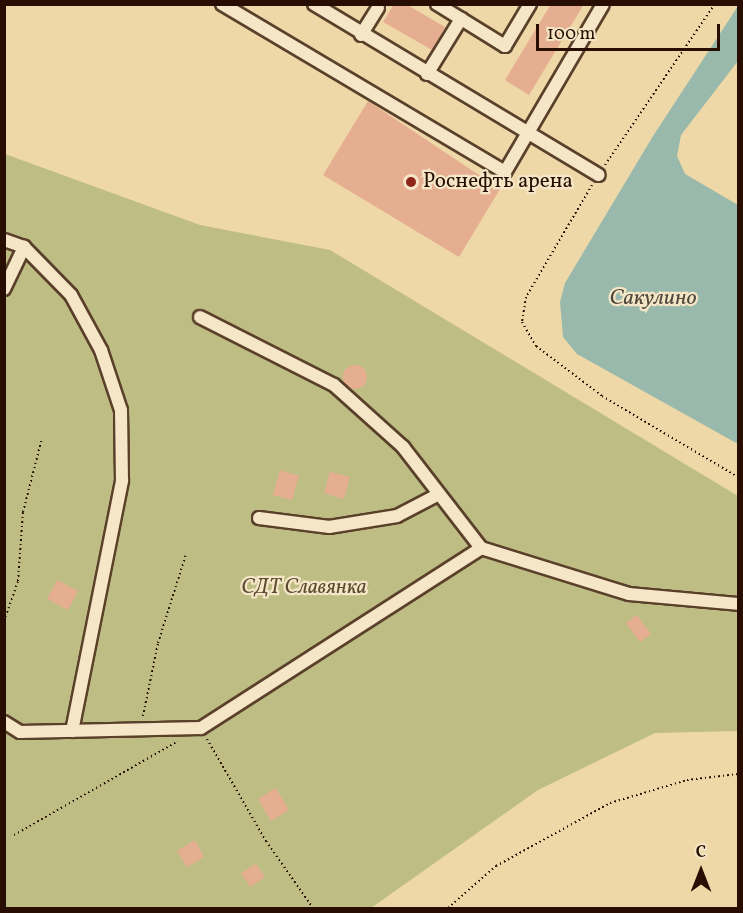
<!DOCTYPE html>
<html>
<head>
<meta charset="utf-8">
<style>
  body { margin:0 }
  #map { position:relative; width:743px; height:913px; overflow:hidden; background:#eed8a7; font-family:Vollkorn,serif }
  div>[style] { position:absolute }
  [style*='--x'] { left:calc(var(--x)*1px); top:calc(var(--y)*1px); width:calc(var(--w)*1px); rotate:calc(var(--a)*1deg) }
  .green>* { inset:0; background:#bebd84 }
  .water>* { inset:0; background:#99b9ac }
  .building>* { inset:0; background:#e6ae90 }
  .round { border-radius:50% }
  .path>* { height:2px; margin-top:-1px; transform-origin:0; background:repeating-linear-gradient(90deg,#280e02 0 1.5px,transparent 0 4.5px) }
  .roads { filter:drop-shadow(2px 0 #5a402b) drop-shadow(-2px 0 #5a402b) drop-shadow(0 2px #5a402b) drop-shadow(0 -2px #5a402b) }
  .minor>* { height:12px; margin:-6px; padding:0 6px; transform-origin:6px; border-radius:6px; background:#f4e6c6 }
  .dots>* { width:16px; height:16px; translate:-50% -50%; box-sizing:border-box; border:3px solid #f4e6c6; border-radius:50% }
  span { translate:-50% -50%; white-space:nowrap; text-align:center; line-height:1.15; -webkit-text-stroke:4.5px #f4e6c6; paint-order:stroke }
  .poi-label { font-size:21px; color:#280e02 }
  .left { translate:0 -50%; text-align:left }
  .park-label { font-size:21px; color:#5c4b30; font-style:italic }
  .water-label { font-size:22px; color:#504a3e; font-style:italic }
  .frame { position:absolute; inset:0; border:6px solid #280e02; pointer-events:none }
  .north { position:absolute; left:671px; top:841px; width:60px; height:60px; -webkit-text-stroke:4px #f4e6c6; paint-order:stroke; rotate:0deg; font-size:16px; font-weight:700; line-height:24px; text-align:center; color:#280e02 }
  .north::after { content:''; display:block; margin:auto; width:21px; height:27px; background:#280e02; clip-path:polygon(50% 0,100% 100%,50% 72%,0 100%) }
  .scale { position:absolute; left:536px; top:24px; width:184px; height:27px; box-sizing:border-box; border:3px solid #280e02; border-top:0; padding-left:8px; font-size:18px; line-height:21px; white-space:nowrap; color:#280e02; -webkit-text-stroke:4px #f4e6c6; paint-order:stroke }
</style>
</head>
<body>
<div id="map">
  <div class="green">
    <div style="clip-path:polygon(5px 154px,200px 225px,330px 250px,738px 496px,738px 731px,655px 733px,538px 790px,371px 908px,5px 908px)"></div>
  </div>
  <div class="water">
    <div style="clip-path:polygon(738px 6px,738px 61px,681px 135px,677px 156px,685px 174px,738px 205px,738px 444px,577px 354px,563px 337px,560px 302px,565px 283px,653px 136px)"></div>
  </div>
  <div class="building">
    <div style="clip-path:polygon(394px 4px,406px 4px,445px 27px,432px 50px,383px 22px)"></div>
    <div style="clip-path:polygon(551px 4px,584px 4px,529px 95px,505px 80px)"></div>
    <div style="clip-path:polygon(368px 101px,500px 189px,459px 257px,323px 175px)"></div>
    <div class="round" style="left:343px;top:365px;width:24px;height:24px"></div>
    <div style="clip-path:polygon(280px 470px,299px 476px,292px 500px,273px 495px)"></div>
    <div style="clip-path:polygon(330px 472px,350px 477px,344px 499px,324px 493px)"></div>
    <div style="clip-path:polygon(57px 580px,78px 591px,68px 610px,47px 599px)"></div>
    <div style="clip-path:polygon(637px 615px,651px 634px,640px 642px,626px 623px)"></div>
    <div style="clip-path:polygon(276px 788px,289px 810px,271px 821px,258px 799px)"></div>
    <div style="clip-path:polygon(195px 840px,204px 857px,187px 867px,177px 851px)"></div>
    <div style="clip-path:polygon(256px 864px,265px 877px,250px 887px,241px 873px)"></div>
  </div>
  <div class="path">
    <div style="--x:110;--y:6;--w:2;--a:-90"></div>
    <div style="--x:605;--y:165;--w:195;--a:-55.7"></div>
    <div style="--x:592;--y:185;--w:130;--a:120.5"></div>
    <div style="--x:526;--y:297;--w:25;--a:99"></div>
    <div style="--x:522;--y:322;--w:28;--a:60"></div>
    <div style="--x:536;--y:346;--w:83;--a:37.1"></div>
    <div style="--x:602;--y:396;--w:158;--a:30.8"></div>
    <div style="--x:4;--y:621;--w:42;--a:-70.7"></div>
    <div style="--x:18;--y:581;--w:69;--a:-85.9"></div>
    <div style="--x:23;--y:512;--w:76;--a:-75.6"></div>
    <div style="--x:143;--y:716;--w:75;--a:-78.4"></div>
    <div style="--x:158;--y:643;--w:93;--a:-72.5"></div>
    <div style="--x:207;--y:739;--w:118;--a:60"></div>
    <div style="--x:266;--y:841;--w:82;--a:55"></div>
    <div style="--x:14;--y:835;--w:189;--a:-29.8"></div>
    <div style="--x:448;--y:908;--w:64;--a:-41.2"></div>
    <div style="--x:496;--y:866;--w:130;--a:-28.9"></div>
    <div style="--x:610;--y:803;--w:80;--a:-16.6"></div>
    <div style="--x:687;--y:780;--w:51;--a:-6.7"></div>
  </div>
  <div class="roads">
    <div class="minor">
      <div style="--x:222;--y:4;--w:329;--a:30.7"></div>
      <div style="--x:505;--y:172;--w:194;--a:-59.7"></div>
      <div style="--x:314;--y:4;--w:332;--a:31"></div>
      <div style="--x:437;--y:4;--w:80;--a:31.7"></div>
      <div style="--x:505;--y:46;--w:49;--a:-59.2"></div>
      <div style="--x:361;--y:35;--w:32;--a:-58"></div>
      <div style="--x:427;--y:74;--w:65;--a:-58.3"></div>
      <div style="--x:4;--y:240;--w:21;--a:19"></div>
      <div style="--x:24;--y:247;--w:67;--a:45.6"></div>
      <div style="--x:71;--y:295;--w:63;--a:61.4"></div>
      <div style="--x:101;--y:350;--w:63;--a:71.6"></div>
      <div style="--x:121;--y:410;--w:71;--a:89.2"></div>
      <div style="--x:122;--y:481;--w:255;--a:101.3"></div>
      <div style="--x:4;--y:289;--w:47;--a:-64.5"></div>
      <div style="--x:200;--y:317;--w:150;--a:26.9"></div>
      <div style="--x:334;--y:385;--w:93;--a:41.9"></div>
      <div style="--x:403;--y:447;--w:128;--a:52.3"></div>
      <div style="--x:259;--y:518;--w:71;--a:7.3"></div>
      <div style="--x:329;--y:527;--w:69;--a:-9.2"></div>
      <div style="--x:397;--y:516;--w:47;--a:-27.6"></div>
      <div style="--x:4;--y:722;--w:19;--a:32"></div>
      <div style="--x:20;--y:732;--w:181;--a:-1.3"></div>
      <div style="--x:201;--y:728;--w:333;--a:-32.7"></div>
      <div style="--x:481;--y:548;--w:155;--a:17.3"></div>
      <div style="--x:629;--y:594;--w:109;--a:5.2"></div>
    </div>
  </div>
  <div class="dots">
    <div style="left:411px;top:182px;background:#8f2418"></div>
  </div>
  <div class="poi-label">
    <span class="left" style="left:423px;top:182px">Роснефть арена</span>
  </div>
  <div class="park-label">
    <span style="left:304px;top:588px">СДТ Славянка</span>
  </div>
  <div class="water-label">
    <span style="left:653px;top:299px">Сакулино</span>
  </div>
  <div class="frame"></div>
  <div class="north">С</div>
  <div class="scale">100 m</div>
</div>
</body>
</html>
